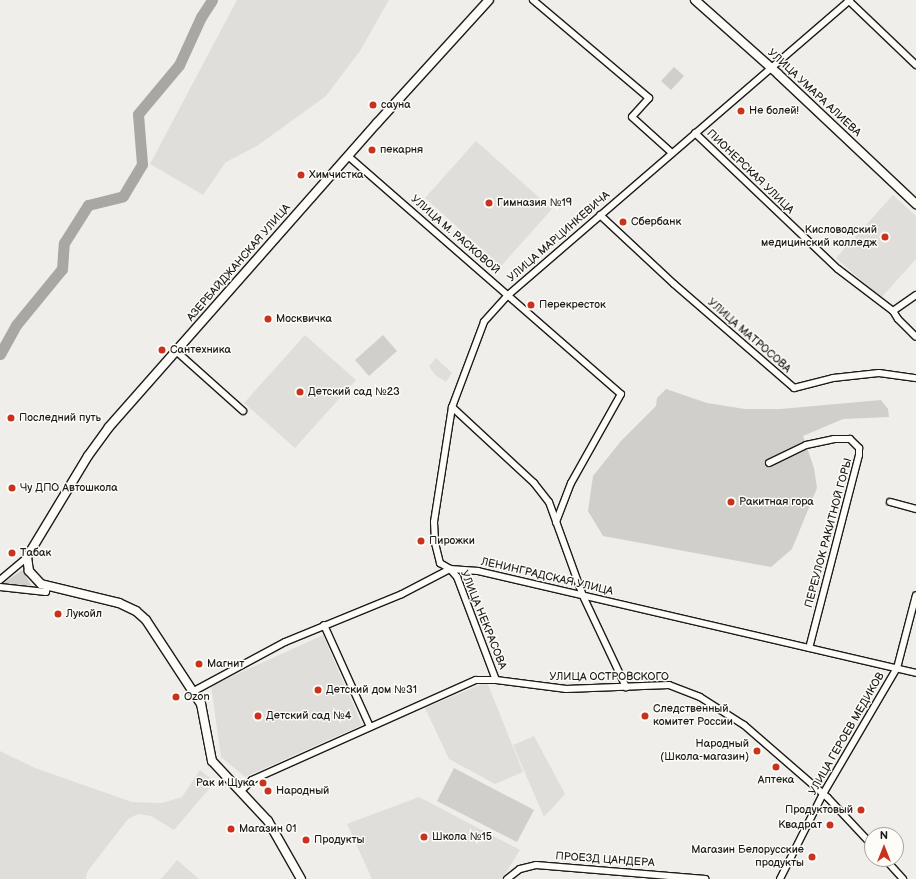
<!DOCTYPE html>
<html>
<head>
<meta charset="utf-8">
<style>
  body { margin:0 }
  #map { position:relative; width:916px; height:879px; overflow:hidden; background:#f0eeea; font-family:"Balsamiq Sans",sans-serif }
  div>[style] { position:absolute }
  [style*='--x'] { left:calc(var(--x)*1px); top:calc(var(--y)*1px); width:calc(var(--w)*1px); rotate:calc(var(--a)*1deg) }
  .built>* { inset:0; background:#e0deda }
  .green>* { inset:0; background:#d0cfcc }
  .river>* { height:11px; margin:-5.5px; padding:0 5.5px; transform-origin:5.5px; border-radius:5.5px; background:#a8a7a3 }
  .roads { filter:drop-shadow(1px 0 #1c1c1c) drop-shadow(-1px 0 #1c1c1c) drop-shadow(0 1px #1c1c1c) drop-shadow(0 -1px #1c1c1c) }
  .street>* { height:6px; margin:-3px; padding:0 3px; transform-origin:3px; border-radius:3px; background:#fdfcf7 }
  .secondary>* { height:8px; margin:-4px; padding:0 4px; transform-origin:4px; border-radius:4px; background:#fdfcf7 }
  .dots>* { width:11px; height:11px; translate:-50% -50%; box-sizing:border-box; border:2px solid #fdfcf7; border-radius:50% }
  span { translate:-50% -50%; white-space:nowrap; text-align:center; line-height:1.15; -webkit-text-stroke:3px #fdfcf7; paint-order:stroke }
  .street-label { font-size:11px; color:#1c1c1c }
  .poi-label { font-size:11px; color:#1c1c1c }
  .left { translate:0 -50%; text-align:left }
  .right { translate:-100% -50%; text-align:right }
  .north { position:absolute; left:864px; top:827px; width:40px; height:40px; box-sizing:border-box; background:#fdfcf7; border:1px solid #a3a29f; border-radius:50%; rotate:0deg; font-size:11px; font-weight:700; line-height:16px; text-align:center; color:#1c1c1c }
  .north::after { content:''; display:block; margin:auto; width:14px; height:18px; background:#c8321e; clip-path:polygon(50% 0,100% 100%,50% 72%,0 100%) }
</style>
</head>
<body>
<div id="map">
  <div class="built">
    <div style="clip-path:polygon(237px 0,389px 0,360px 51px,326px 96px,257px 146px,226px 162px,203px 195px,150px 164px)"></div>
    <div style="clip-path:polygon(476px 141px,552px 209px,501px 266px,425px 198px)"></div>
    <div style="clip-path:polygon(893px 195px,916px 216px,916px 259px,881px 298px,836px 258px)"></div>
    <div style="clip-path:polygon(305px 335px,356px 380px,295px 448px,244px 403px)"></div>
    <div style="clip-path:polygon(436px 358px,452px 373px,446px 382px,435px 375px,429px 366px)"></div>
    <div style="clip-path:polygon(323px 635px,362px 725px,245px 777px,221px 757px,211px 686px)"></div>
    <div style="clip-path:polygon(487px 682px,523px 772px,495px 784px,449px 759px,425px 708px)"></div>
    <div style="clip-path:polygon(534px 736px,565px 794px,544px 817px,513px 745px)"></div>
    <div style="clip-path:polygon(0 751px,35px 768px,132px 802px,162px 803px,182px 797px,200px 770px,215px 782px,174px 830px,151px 816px,138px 814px,128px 819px,87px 872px,86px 879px,0 879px)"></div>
    <div style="clip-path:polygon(419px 797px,520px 850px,502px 879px,372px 879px,347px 824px)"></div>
    <div style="clip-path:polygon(177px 860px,199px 879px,161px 879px)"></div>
  </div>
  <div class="green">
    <div style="clip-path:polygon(674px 67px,684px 76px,671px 90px,661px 81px)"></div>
    <div style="clip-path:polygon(383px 335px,397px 351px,369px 376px,355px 360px)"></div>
    <div style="clip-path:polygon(666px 389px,707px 403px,745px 409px,780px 409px,881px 400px,888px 409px,889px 417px,843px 419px,803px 436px,814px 468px,817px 488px,792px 549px,771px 567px,603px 536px,588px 511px,593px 476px,621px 441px,656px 406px,657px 398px)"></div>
    <div style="clip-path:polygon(22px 570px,33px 588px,5px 585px,5px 582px)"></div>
    <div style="clip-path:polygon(454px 768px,534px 810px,517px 842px,437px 801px)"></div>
  </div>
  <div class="river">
    <div style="--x:0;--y:354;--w:33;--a:-61"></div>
    <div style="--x:16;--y:325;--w:72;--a:-50.6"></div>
    <div style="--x:62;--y:269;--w:26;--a:-86"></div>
    <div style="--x:64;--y:243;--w:45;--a:-57.7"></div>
    <div style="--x:88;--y:205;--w:36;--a:-14"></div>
    <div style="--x:123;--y:196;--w:37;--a:-59"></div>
    <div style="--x:142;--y:164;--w:50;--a:-94.6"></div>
    <div style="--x:138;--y:114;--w:64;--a:-50.1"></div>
    <div style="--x:179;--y:65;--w:53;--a:-65.4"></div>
    <div style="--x:201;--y:17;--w:20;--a:-57"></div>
  </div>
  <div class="roads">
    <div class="street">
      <div style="--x:533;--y:0;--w:152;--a:40.2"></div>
      <div style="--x:649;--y:98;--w:25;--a:132"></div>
      <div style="--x:632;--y:117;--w:54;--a:42"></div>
      <div style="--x:848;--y:0;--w:94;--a:43.7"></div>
      <div style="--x:850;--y:0;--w:452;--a:139.2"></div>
      <div style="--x:508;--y:295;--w:36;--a:132"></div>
      <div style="--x:484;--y:322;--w:91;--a:110.6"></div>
      <div style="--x:452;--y:407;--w:116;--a:98.9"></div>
      <div style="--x:434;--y:522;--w:21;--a:87"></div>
      <div style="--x:435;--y:543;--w:21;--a:76"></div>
      <div style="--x:440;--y:563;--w:12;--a:31"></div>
      <div style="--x:450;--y:569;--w:28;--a:4"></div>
      <div style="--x:478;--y:571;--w:450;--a:13.1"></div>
      <div style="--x:695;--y:133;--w:197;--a:43.6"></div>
      <div style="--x:838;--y:269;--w:69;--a:37.4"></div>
      <div style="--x:893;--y:311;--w:9;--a:58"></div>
      <div style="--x:898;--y:319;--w:25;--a:45"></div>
      <div style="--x:348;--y:156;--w:362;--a:41.1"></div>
      <div style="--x:621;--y:394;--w:102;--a:119.3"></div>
      <div style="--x:571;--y:483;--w:42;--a:111"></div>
      <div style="--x:600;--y:215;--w:101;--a:43"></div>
      <div style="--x:674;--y:284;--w:159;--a:40.9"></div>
      <div style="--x:794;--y:388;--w:40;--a:-14.4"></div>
      <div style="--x:833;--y:378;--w:46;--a:-6.2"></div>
      <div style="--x:879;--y:373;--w:37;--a:8"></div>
      <div style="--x:893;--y:311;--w:28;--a:-35"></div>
      <div style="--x:176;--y:351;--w:90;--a:41.8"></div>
      <div style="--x:452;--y:407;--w:112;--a:42.8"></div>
      <div style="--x:534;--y:483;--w:24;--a:52"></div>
      <div style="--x:549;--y:502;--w:100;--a:70.1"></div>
      <div style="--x:583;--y:596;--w:101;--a:64.7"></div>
      <div style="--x:769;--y:463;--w:41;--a:-25.9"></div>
      <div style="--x:806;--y:445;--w:29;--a:-12"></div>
      <div style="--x:834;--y:439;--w:16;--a:0"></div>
      <div style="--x:850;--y:439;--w:13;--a:45"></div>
      <div style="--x:859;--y:448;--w:7;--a:90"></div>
      <div style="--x:859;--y:455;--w:199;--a:104.5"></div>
      <div style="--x:890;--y:502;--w:27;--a:15"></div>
      <div style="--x:450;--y:569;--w:11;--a:49"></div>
      <div style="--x:457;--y:577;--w:110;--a:69.3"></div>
      <div style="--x:0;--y:580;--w:35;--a:-40"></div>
      <div style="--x:0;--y:587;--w:46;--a:6.2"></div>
      <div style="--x:46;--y:592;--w:5;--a:-79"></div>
      <div style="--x:324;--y:625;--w:112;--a:65.7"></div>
      <div style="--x:194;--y:691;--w:103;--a:-28.3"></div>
      <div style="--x:285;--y:642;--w:126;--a:-22.3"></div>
      <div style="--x:402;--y:594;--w:54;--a:-27.5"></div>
      <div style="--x:242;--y:790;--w:14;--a:-45"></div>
      <div style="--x:252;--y:780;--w:245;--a:-24.1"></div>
      <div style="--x:476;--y:680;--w:20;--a:0"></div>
      <div style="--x:496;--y:680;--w:71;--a:7.3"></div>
      <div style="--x:566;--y:689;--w:103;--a:-2.2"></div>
      <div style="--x:669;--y:685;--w:33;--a:21"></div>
      <div style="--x:700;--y:697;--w:52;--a:32.5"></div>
      <div style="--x:744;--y:725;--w:111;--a:41"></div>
      <div style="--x:828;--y:798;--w:64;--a:46.9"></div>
      <div style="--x:885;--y:859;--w:27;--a:48"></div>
      <div style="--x:507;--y:879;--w:16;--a:-38"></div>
      <div style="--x:520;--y:869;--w:16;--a:-14"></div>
      <div style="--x:536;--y:865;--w:170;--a:4.7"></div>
      <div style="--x:780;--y:879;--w:95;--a:-63.2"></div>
      <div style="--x:823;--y:794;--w:146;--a:-59.6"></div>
      <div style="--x:897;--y:668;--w:75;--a:-75.4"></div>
    </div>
    <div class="secondary">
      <div style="--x:695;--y:0;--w:111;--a:41.7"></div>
      <div style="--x:778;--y:74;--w:190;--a:43.3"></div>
      <div style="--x:301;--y:879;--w:67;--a:-119.6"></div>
      <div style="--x:268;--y:821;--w:82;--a:-133"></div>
      <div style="--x:212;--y:761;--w:58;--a:-100.9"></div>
      <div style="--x:201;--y:704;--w:100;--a:-123.2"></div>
      <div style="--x:146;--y:620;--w:13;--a:-138"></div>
      <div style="--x:136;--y:611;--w:19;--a:-155"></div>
      <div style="--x:119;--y:603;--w:80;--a:-166.3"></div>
      <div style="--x:41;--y:584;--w:18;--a:-133"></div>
      <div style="--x:29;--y:571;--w:14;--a:-98"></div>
      <div style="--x:27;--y:557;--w:118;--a:-58.9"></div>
      <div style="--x:88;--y:456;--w:36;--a:-54"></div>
      <div style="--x:109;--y:427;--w:405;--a:-48.6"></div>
      <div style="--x:377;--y:123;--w:166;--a:-47.7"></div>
    </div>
  </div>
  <div class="dots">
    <div style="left:373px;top:105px;background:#c8321e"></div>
    <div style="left:741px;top:111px;background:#c8321e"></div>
    <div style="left:372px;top:150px;background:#c8321e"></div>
    <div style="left:301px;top:175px;background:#c8321e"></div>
    <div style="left:489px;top:203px;background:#c8321e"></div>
    <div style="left:623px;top:222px;background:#c8321e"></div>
    <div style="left:885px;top:237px;background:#c8321e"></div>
    <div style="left:531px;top:305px;background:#c8321e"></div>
    <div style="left:268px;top:319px;background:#c8321e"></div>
    <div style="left:162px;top:350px;background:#c8321e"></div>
    <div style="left:300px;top:392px;background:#c8321e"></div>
    <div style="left:11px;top:418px;background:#c8321e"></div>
    <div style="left:12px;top:488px;background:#c8321e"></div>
    <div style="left:731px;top:502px;background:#c8321e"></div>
    <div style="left:421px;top:541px;background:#c8321e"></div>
    <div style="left:12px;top:553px;background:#c8321e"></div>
    <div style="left:58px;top:614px;background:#c8321e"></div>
    <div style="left:199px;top:664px;background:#c8321e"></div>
    <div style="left:318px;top:690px;background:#c8321e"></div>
    <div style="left:176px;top:697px;background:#c8321e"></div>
    <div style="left:258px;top:716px;background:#c8321e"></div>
    <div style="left:645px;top:716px;background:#c8321e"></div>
    <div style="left:757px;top:751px;background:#c8321e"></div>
    <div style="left:776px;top:767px;background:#c8321e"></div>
    <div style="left:263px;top:783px;background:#c8321e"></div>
    <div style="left:268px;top:791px;background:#c8321e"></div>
    <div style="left:861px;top:810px;background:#c8321e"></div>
    <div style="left:830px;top:825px;background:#c8321e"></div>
    <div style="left:231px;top:829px;background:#c8321e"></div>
    <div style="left:424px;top:837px;background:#c8321e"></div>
    <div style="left:306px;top:840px;background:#c8321e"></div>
    <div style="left:812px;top:857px;background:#c8321e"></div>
  </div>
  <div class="street-label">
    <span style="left:814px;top:93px;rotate:43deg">УЛИЦА УМАРА АЛИЕВА</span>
    <span style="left:750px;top:172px;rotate:44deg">ПИОНЕРСКАЯ УЛИЦА</span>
    <span style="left:455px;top:235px;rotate:41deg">УЛИЦА М. РАСКОВОЙ</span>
    <span style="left:559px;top:237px;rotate:-41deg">УЛИЦА МАРЦИНКЕВИЧА</span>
    <span style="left:239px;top:263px;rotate:-49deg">АЗЕРБАЙДЖАНСКАЯ УЛИЦА</span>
    <span style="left:749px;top:336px;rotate:41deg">УЛИЦА МАТРОСОВА</span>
    <span style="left:829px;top:533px;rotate:-75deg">ПЕРЕУЛОК РАКИТНОЙ ГОРЫ</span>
    <span style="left:547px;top:577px;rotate:13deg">ЛЕНИНГРАДСКАЯ УЛИЦА</span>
    <span style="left:483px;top:620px;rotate:68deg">УЛИЦА НЕКРАСОВА</span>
    <span style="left:609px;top:677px">УЛИЦА ОСТРОВСКОГО</span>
    <span style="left:847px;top:734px;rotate:-60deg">УЛИЦА ГЕРОЕВ МЕДИКОВ</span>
    <span style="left:605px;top:860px;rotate:4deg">ПРОЕЗД ЦАНДЕРА</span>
  </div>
  <div class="poi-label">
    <span class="left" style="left:381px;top:105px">сауна</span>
    <span class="left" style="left:749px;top:111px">Не болей!</span>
    <span class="left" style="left:380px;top:150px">пекарня</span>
    <span class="left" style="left:309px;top:175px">Химчистка</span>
    <span class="left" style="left:497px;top:203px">Гимназия №19</span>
    <span class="left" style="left:631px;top:222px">Сбербанк</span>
    <span class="right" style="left:877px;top:237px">Кисловодский<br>медицинский колледж</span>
    <span class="left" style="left:539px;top:305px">Перекресток</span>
    <span class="left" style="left:276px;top:319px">Москвичка</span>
    <span class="left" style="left:170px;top:350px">Сантехника</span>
    <span class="left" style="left:308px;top:392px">Детский сад №23</span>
    <span class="left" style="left:19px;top:418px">Последний путь</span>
    <span class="left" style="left:20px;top:488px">Чу ДПО Автошкола</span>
    <span class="left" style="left:739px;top:502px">Ракитная гора</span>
    <span class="left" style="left:429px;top:541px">Пирожки</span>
    <span class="left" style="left:20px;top:553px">Табак</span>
    <span class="left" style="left:66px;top:614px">Лукойл</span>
    <span class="left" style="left:207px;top:664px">Магнит</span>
    <span class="left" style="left:326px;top:690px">Детский дом №31</span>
    <span class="left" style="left:184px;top:697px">Ozon</span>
    <span class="left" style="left:653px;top:716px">Следственный<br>комитет России</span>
    <span class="left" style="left:266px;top:716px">Детский сад №4</span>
    <span class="right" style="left:749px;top:751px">Народный<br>(Школа-магазин)</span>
    <span style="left:776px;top:780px">Аптека</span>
    <span class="right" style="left:255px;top:783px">Рак и Щука</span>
    <span class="left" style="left:276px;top:791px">Народный</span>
    <span class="right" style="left:853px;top:810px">Продуктовый</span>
    <span class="right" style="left:822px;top:825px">Квадрат</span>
    <span class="left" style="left:239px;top:829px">Магазин 01</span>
    <span class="left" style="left:432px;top:837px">Школа №15</span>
    <span class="left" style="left:314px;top:840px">Продукты</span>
    <span class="right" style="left:804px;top:857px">Магазин Белорусские<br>продукты</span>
  </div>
  <div class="north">N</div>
</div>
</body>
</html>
